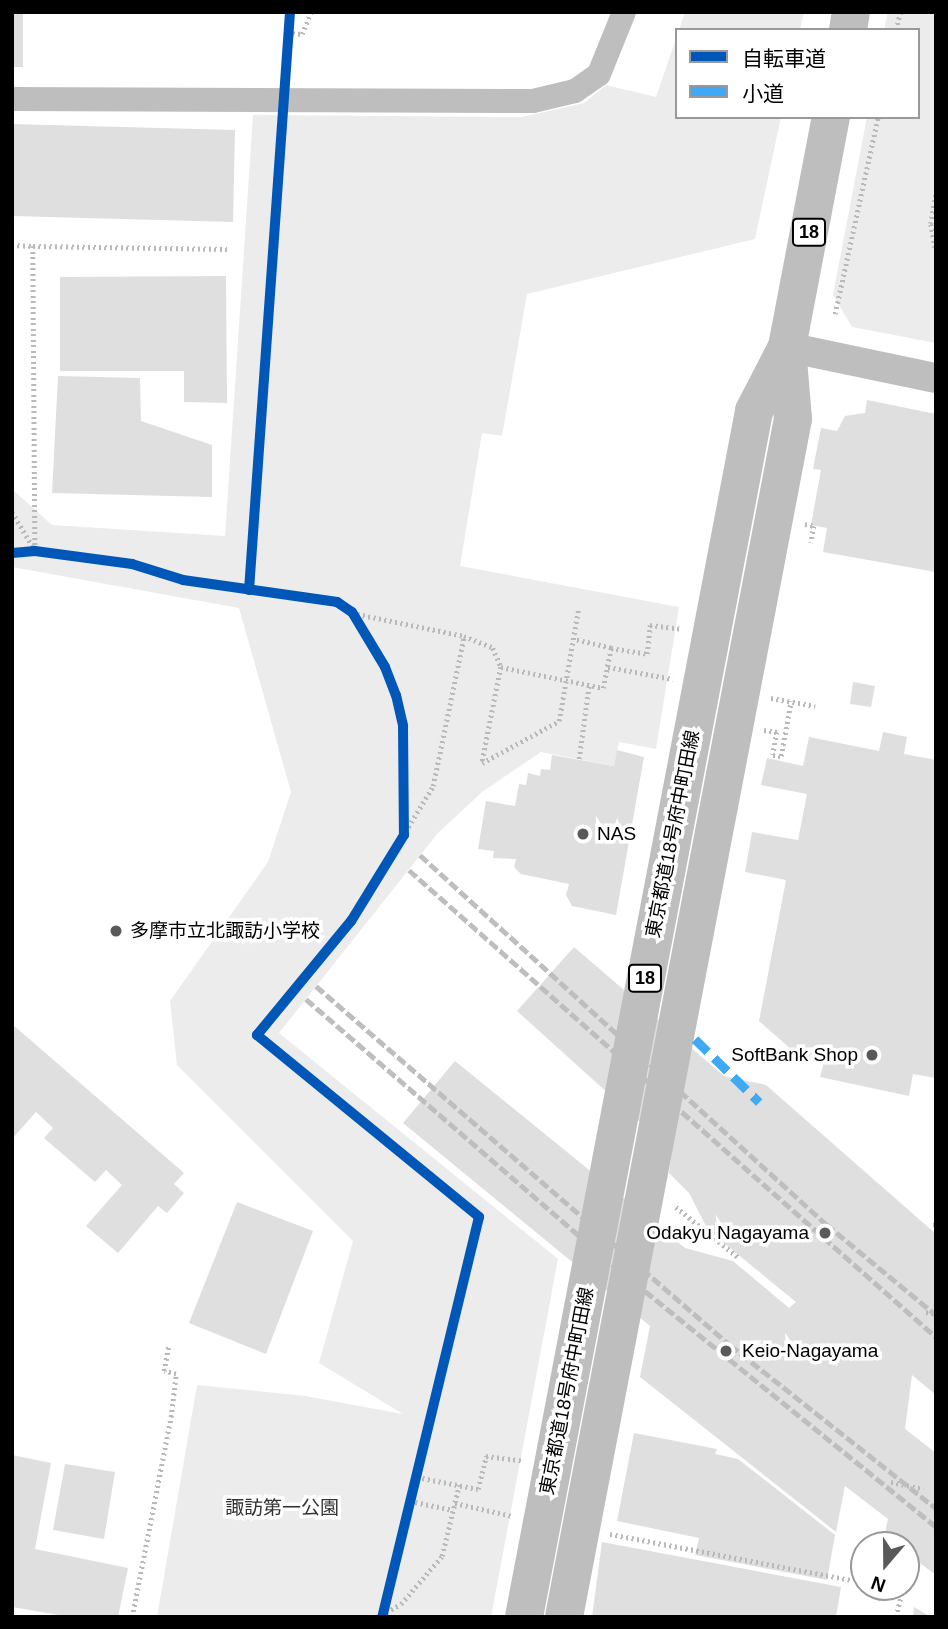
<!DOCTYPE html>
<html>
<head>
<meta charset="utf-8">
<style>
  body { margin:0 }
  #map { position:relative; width:948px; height:1629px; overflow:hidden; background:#fff; font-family:Arial,"Noto Sans JP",sans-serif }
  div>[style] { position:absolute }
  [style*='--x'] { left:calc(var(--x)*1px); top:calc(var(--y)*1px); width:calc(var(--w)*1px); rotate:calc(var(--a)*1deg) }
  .green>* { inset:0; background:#ececec }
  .building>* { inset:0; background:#dfdfdf }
  .path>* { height:4.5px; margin-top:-2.25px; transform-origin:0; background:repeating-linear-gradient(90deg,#b9b9b9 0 2px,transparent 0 5.5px) }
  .minor>* { height:24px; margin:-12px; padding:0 12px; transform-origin:12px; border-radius:12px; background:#bebebe }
  .tertiary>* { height:30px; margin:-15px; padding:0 15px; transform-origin:15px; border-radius:15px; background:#bebebe }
  .primary>* { height:38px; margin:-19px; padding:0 19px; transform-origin:19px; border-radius:19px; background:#bebebe }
  .rail>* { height:5px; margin-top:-2.5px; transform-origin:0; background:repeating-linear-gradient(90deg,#bebebe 0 10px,transparent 0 13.5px) }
  .quiet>* { height:9px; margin-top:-4.5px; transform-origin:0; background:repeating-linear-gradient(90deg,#3fa9f5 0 18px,transparent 0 27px) }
  .cycleway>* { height:10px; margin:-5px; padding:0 5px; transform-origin:5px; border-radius:5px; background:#0057b8 }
  .dots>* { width:19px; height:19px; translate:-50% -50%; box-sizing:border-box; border:4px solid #fff; border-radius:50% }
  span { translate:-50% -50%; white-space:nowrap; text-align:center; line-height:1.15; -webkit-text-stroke:7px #fff; paint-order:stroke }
  .shield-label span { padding:2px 5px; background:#fff; border:2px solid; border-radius:5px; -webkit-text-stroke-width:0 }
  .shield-label { font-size:18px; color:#000; font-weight:700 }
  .poi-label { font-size:19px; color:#000 }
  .left { translate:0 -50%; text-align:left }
  .right { translate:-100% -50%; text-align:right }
  .street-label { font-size:19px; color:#000 }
  .park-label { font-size:19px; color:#333 }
  .frame { position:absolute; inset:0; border:14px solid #000; pointer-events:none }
  .legend { position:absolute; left:675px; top:28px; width:245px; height:91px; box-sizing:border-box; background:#fff; border:2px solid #999; margin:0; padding:9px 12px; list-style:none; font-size:21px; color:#000 }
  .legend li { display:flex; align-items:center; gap:14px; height:35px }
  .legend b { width:35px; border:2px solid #999 }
  .north { position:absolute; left:850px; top:1531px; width:70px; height:70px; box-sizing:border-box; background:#fff; border:2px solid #999; border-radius:50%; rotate:200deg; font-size:19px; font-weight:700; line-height:28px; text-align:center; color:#000 }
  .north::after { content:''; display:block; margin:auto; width:24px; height:32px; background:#595959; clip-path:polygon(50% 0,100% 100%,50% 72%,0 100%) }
</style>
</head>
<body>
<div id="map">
  <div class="green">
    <div style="clip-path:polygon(685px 12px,804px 12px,800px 30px,679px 30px)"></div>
    <div style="clip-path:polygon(888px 12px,936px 12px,936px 343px,852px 327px,833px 295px,867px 117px,918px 117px,918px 30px,884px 30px)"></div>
    <div style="clip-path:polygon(677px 36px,677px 117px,781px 117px,755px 239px,527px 294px,502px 436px,482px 433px,460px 566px,679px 607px,656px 749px,619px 742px,614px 766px,541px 752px,482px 792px,437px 834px,279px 1033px,558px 1259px,491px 1617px,157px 1617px,197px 1385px,305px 1396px,403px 1414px,319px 1363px,353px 1241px,177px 1065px,170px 1001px,268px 862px,291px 792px,239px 608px,12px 567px,12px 489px,52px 525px,225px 536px,253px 115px,522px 117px,584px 103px,606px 85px,656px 97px)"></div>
  </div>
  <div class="building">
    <div style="clip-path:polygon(12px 12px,23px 12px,23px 67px,12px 67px)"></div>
    <div style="clip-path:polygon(12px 124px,235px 130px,233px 222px,12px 216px)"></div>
    <div style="clip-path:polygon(226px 276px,227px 403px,184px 402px,184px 371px,60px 371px,60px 277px)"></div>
    <div style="clip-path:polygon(58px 376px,140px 378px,141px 421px,212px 445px,212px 497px,52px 493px)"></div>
    <div style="clip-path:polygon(867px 400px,936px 414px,936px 572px,823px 552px,827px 528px,811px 525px,821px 470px,813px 469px,821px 428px,837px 431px,845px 416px,865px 413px)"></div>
    <div style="clip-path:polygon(853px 682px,875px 686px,871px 707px,850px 704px)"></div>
    <div style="clip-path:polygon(883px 732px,907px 737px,904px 754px,936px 760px,936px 1078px,913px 1074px,909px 1096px,820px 1077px,824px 1062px,800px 1057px,759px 1021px,786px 880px,745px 872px,752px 832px,798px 840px,807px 794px,761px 785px,767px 758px,803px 766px,809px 737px,879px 751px)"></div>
    <div style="clip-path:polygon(617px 750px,644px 757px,616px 915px,572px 906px,566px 895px,569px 884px,521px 874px,514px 867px,516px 859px,493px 858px,494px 851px,478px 849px,486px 801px,515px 806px,519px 784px,526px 785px,528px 773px,540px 776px,541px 769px,550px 770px,552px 755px,614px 766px)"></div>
    <div style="clip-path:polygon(574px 947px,724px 1076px,766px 1085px,936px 1234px,936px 1395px,912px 1375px,905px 1429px,936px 1453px,936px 1575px,906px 1553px,906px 1545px,895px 1545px,884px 1537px,888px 1519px,845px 1486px,836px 1532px,640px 1377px,650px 1326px,403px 1123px,455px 1061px,685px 1248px,733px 1261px,789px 1308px,796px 1302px,708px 1230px,689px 1193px,669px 1173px,672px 1151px,517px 1011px)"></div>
    <div style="clip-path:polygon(12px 1024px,184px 1173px,174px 1184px,184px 1193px,167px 1213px,158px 1206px,118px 1253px,86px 1226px,122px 1185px,106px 1170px,95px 1182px,44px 1138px,53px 1128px,36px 1112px,12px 1139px)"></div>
    <div style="clip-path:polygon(237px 1202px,313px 1231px,266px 1354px,189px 1323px)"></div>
    <div style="clip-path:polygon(634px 1433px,717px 1449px,715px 1454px,738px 1459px,835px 1535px,827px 1580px,695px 1555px,699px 1538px,617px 1521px)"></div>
    <div style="clip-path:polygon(12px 1455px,51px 1463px,35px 1549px,128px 1568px,118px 1617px,70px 1617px,12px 1607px)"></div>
    <div style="clip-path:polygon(65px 1464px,115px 1472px,104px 1539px,53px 1530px)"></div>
    <div style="clip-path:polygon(602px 1542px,841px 1587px,836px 1617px,592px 1617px)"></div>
    <div style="clip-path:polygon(914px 1607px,931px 1617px,913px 1617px)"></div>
  </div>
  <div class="path">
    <div style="--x:896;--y:30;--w:18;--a:-77"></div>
    <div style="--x:287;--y:33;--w:15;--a:4"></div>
    <div style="--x:302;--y:34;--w:24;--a:-68"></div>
    <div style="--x:286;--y:76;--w:64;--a:-86.4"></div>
    <div style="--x:936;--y:195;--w:29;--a:100"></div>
    <div style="--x:931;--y:224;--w:27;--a:80"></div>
    <div style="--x:12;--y:245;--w:21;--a:3"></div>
    <div style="--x:33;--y:246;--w:305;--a:89.6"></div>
    <div style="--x:33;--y:246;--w:194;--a:0.9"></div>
    <div style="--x:835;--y:314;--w:202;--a:-77.7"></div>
    <div style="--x:12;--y:512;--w:44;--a:58.8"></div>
    <div style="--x:805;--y:524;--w:9;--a:13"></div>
    <div style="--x:814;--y:526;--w:17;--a:100"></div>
    <div style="--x:12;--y:553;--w:23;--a:-5"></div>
    <div style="--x:35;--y:551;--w:98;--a:7.6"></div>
    <div style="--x:132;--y:564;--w:53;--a:17.4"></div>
    <div style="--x:183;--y:580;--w:156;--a:8.1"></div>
    <div style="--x:337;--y:602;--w:18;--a:34"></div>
    <div style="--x:352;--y:612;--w:64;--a:59"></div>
    <div style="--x:385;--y:667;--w:30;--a:69"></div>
    <div style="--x:396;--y:695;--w:32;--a:77"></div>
    <div style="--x:403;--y:726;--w:109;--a:89.5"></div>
    <div style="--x:249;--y:590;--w:468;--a:-85.7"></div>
    <div style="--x:352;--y:613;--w:114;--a:11.6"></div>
    <div style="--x:464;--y:636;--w:31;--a:22"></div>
    <div style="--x:493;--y:648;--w:21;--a:67"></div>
    <div style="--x:501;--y:667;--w:98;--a:101.2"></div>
    <div style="--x:482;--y:763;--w:88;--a:-28.6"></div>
    <div style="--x:559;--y:721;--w:112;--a:-80.2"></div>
    <div style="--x:611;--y:648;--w:36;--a:9"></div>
    <div style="--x:647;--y:654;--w:29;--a:-84"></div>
    <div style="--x:650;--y:625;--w:31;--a:7"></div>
    <div style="--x:501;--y:667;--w:104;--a:11.6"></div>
    <div style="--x:603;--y:688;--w:41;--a:-78.7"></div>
    <div style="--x:611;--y:648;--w:37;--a:-167"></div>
    <div style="--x:608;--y:667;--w:66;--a:10.5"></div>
    <div style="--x:771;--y:698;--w:45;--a:10.3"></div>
    <div style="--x:764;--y:730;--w:13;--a:9"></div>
    <div style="--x:777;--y:732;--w:23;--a:100"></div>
    <div style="--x:773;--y:755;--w:8;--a:7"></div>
    <div style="--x:781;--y:756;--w:56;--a:-79.7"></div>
    <div style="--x:579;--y:759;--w:75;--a:-82.3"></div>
    <div style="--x:676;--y:1207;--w:80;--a:38.9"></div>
    <div style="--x:933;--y:1225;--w:3;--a:0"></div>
    <div style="--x:926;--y:1312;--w:10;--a:11"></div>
    <div style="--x:417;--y:1477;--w:62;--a:11.1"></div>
    <div style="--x:478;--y:1489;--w:34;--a:-76"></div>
    <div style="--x:486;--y:1456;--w:38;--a:7"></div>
    <div style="--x:891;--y:1482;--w:33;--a:12"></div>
    <div style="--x:410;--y:1501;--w:44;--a:11.8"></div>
    <div style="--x:455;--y:1503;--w:58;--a:12.8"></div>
    <div style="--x:610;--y:1534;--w:246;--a:10.8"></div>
    <div style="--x:386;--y:1612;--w:17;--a:-28"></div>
    <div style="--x:401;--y:1604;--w:63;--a:-49.5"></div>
    <div style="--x:442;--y:1556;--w:73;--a:-76.5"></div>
    <div style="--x:132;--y:1617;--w:204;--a:-79"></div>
    <div style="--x:171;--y:1417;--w:43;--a:-83.4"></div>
    <div style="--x:176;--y:1374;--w:12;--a:-166"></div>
    <div style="--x:164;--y:1371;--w:27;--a:-80"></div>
    <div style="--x:382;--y:1617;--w:412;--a:-76.4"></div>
    <div style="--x:479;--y:1217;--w:287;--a:-140.7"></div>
    <div style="--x:257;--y:1035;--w:148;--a:-50.5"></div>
    <div style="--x:351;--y:921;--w:158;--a:-58.7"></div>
    <div style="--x:433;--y:786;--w:153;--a:-78.3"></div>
    <div style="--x:896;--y:1617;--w:31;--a:-77"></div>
  </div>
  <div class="minor">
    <div style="--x:12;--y:99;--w:521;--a:0.22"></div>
    <div style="--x:533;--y:101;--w:43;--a:-13.4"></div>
    <div style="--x:575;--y:91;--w:29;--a:-35"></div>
    <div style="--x:599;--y:74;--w:67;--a:-68"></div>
  </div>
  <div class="tertiary">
    <div style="--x:787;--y:347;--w:152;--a:11.8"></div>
  </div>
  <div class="primary">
    <div style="--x:848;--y:30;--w:18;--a:-81"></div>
    <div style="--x:524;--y:1617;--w:1228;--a:-79.2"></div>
    <div style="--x:754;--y:411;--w:72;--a:-62.7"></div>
    <div style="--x:564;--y:1617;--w:1220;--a:-79.18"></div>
    <div style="--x:793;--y:419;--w:72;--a:-94.8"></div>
    <div style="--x:787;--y:347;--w:234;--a:-79.2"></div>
  </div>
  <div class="rail">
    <div style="--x:420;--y:855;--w:549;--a:42.27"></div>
    <div style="--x:826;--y:1224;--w:143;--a:39.6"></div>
    <div style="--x:409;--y:870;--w:704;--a:41.55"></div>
    <div style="--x:316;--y:986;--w:548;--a:40.93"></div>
    <div style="--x:730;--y:1345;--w:263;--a:38.4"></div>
    <div style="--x:306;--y:999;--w:420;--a:40.9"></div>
    <div style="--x:624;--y:1274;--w:402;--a:39"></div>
  </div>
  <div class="quiet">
    <div style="--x:695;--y:1039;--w:90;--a:44.5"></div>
  </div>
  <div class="cycleway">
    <div style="--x:12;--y:553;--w:23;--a:-5"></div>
    <div style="--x:35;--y:551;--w:98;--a:7.6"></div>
    <div style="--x:132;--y:564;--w:53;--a:17.4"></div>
    <div style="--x:183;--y:580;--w:156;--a:8.1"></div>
    <div style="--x:337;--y:602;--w:18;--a:34"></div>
    <div style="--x:352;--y:612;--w:64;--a:59"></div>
    <div style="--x:385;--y:667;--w:30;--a:69"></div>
    <div style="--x:396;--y:695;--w:32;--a:77"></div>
    <div style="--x:403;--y:726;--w:109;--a:89.5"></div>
    <div style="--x:404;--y:835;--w:101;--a:121.6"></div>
    <div style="--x:351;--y:921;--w:148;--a:129.5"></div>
    <div style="--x:257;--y:1035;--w:287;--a:39.3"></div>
    <div style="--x:479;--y:1217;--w:412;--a:103.6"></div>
    <div style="--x:249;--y:590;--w:579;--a:-85.94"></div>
  </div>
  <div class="dots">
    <div style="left:583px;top:834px;background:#595959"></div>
    <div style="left:116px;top:931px;background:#595959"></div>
    <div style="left:872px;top:1055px;background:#595959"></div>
    <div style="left:825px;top:1233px;background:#595959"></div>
    <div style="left:726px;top:1351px;background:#595959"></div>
  </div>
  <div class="shield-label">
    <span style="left:809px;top:232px">18</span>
    <span style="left:645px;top:978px">18</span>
  </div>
  <div class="poi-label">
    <span class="left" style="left:597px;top:834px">NAS</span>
    <span class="left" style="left:130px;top:931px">多摩市立北諏訪小学校</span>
    <span class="right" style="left:858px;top:1055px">SoftBank Shop</span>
    <span class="right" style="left:809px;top:1233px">Odakyu Nagayama</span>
    <span class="left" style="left:742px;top:1351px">Keio-Nagayama</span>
  </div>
  <div class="street-label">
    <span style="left:673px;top:834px;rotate:-79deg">東京都道18号府中町田線</span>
    <span style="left:567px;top:1391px;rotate:-79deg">東京都道18号府中町田線</span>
  </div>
  <div class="park-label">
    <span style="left:282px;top:1508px">諏訪第一公園</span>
  </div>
  <div class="frame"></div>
  <ul class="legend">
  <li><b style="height:9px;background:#0057b8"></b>自転車道</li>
  <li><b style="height:9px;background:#3fa9f5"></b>小道</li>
  </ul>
  <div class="north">N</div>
</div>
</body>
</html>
